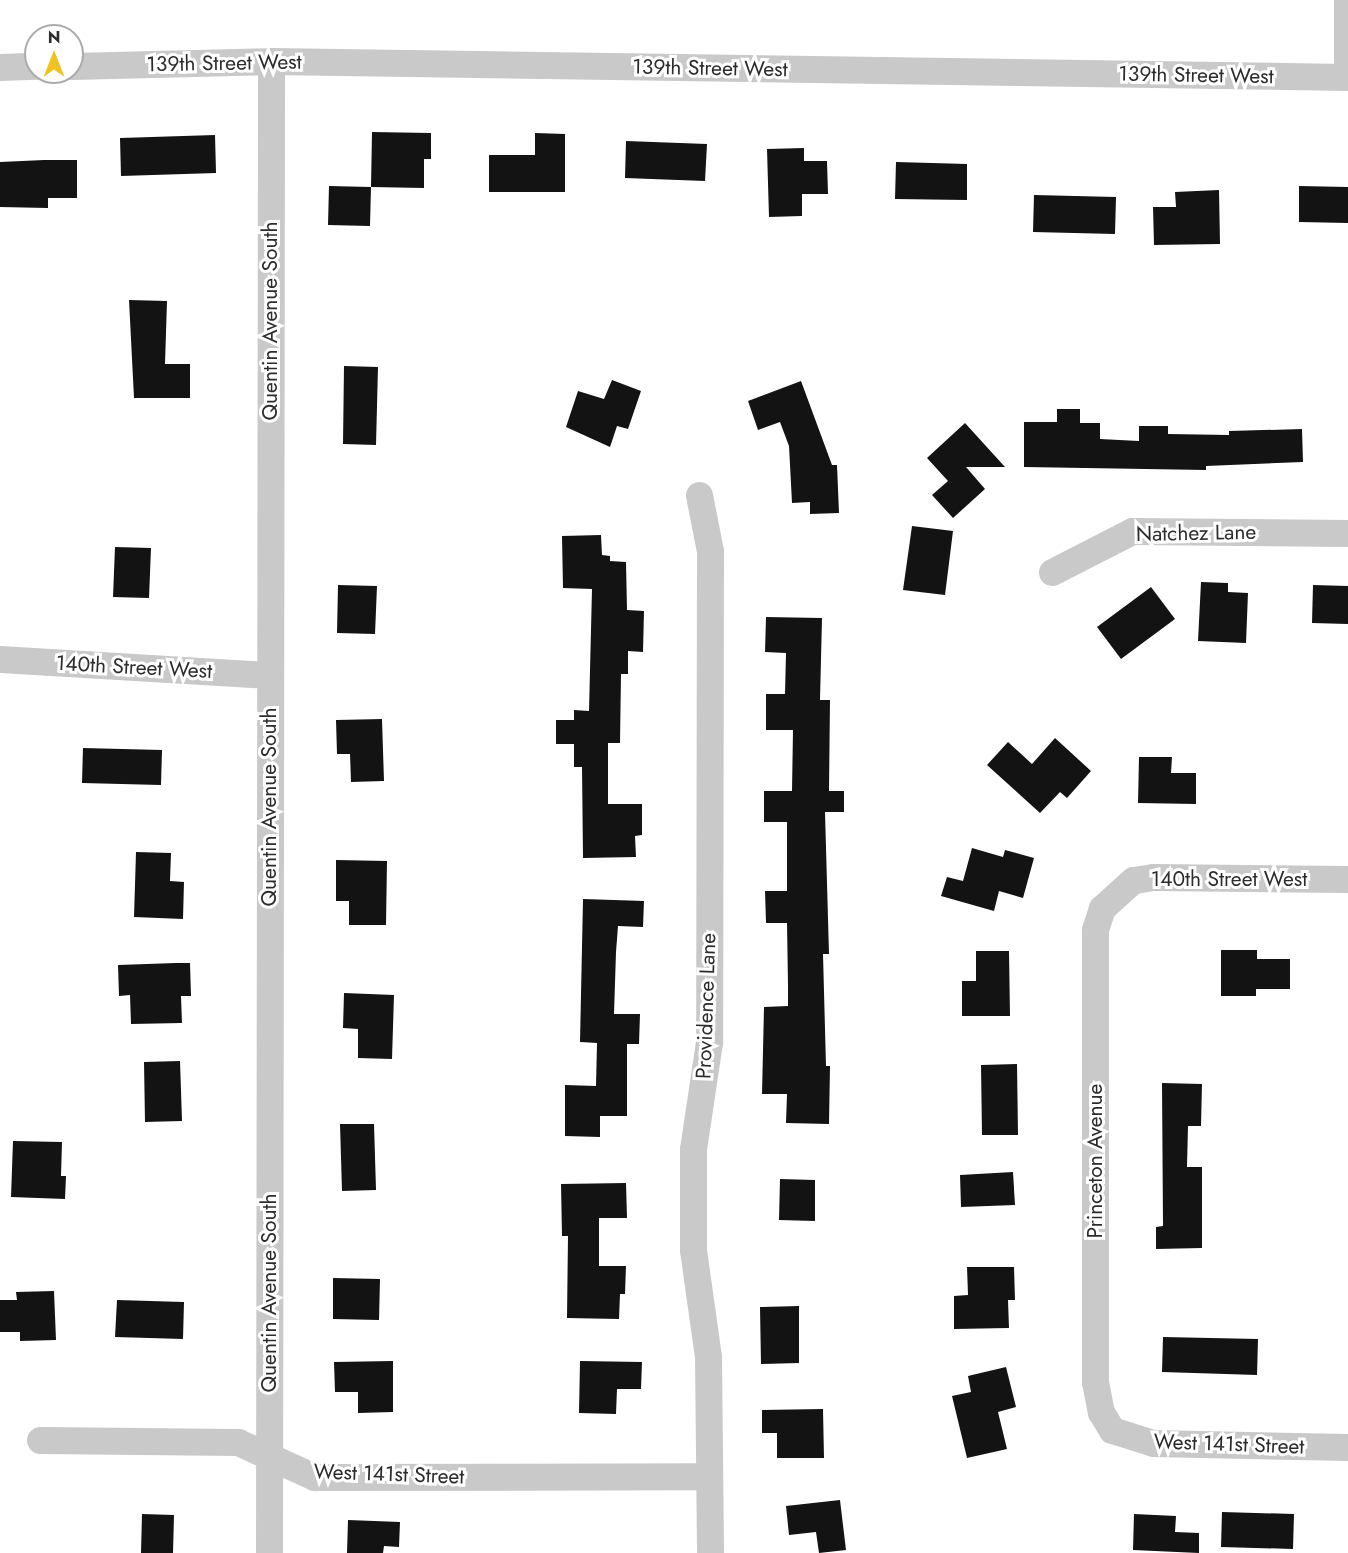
<!DOCTYPE html>
<html>
<head>
<meta charset="utf-8">
<style>
  body { margin:0 }
  #map { position:relative; width:1348px; height:1553px; overflow:hidden; background:#fff; font-family:Jost,sans-serif }
  div>[style] { position:absolute }
  [style*='--x'] { left:calc(var(--x)*1px); top:calc(var(--y)*1px); width:calc(var(--w)*1px); rotate:calc(var(--a)*1deg) }
  .building>* { inset:0; background:#131313 }
  .minor>* { height:27px; margin:-13.5px; padding:0 13.5px; transform-origin:13.5px; border-radius:13.5px; background:#c9c9c9 }
  span { translate:-50% -50%; white-space:nowrap; text-align:center; line-height:1.15; -webkit-text-stroke:6px #fff; paint-order:stroke }
  .street-label { font-size:21px; color:#2c2c2c }
  .north { position:absolute; left:24px; top:24px; width:60px; height:60px; box-sizing:border-box; background:#fff; border:2px solid #ababab; border-radius:50%; rotate:0deg; font-size:16px; font-weight:700; line-height:24px; text-align:center; color:#2c2c2c }
  .north::after { content:''; display:block; margin:auto; width:21px; height:27px; background:#f0c220; clip-path:polygon(50% 0,100% 100%,50% 72%,0 100%) }
</style>
</head>
<body>
<div id="map">
  <div class="building">
    <div style="clip-path:polygon(372px 132px,431px 133px,431px 159px,424px 159px,424px 188px,371px 187px)"></div>
    <div style="clip-path:polygon(535px 133px,565px 134px,565px 192px,489px 192px,489px 155px,535px 155px)"></div>
    <div style="clip-path:polygon(215px 135px,216px 173px,121px 176px,120px 138px)"></div>
    <div style="clip-path:polygon(626px 141px,707px 144px,705px 181px,625px 178px)"></div>
    <div style="clip-path:polygon(804px 148px,804px 161px,827px 161px,828px 194px,802px 194px,802px 216px,769px 217px,767px 149px)"></div>
    <div style="clip-path:polygon(44px 160px,77px 160px,77px 198px,48px 198px,48px 208px,0 207px,0 162px)"></div>
    <div style="clip-path:polygon(896px 162px,967px 164px,967px 200px,895px 199px)"></div>
    <div style="clip-path:polygon(329px 186px,371px 187px,370px 226px,328px 225px)"></div>
    <div style="clip-path:polygon(1299px 186px,1348px 187px,1348px 223px,1299px 222px)"></div>
    <div style="clip-path:polygon(1219px 190px,1220px 244px,1154px 245px,1153px 207px,1176px 207px,1175px 192px)"></div>
    <div style="clip-path:polygon(1034px 195px,1116px 197px,1115px 234px,1033px 232px)"></div>
    <div style="clip-path:polygon(129px 300px,167px 301px,165px 364px,190px 364px,190px 398px,134px 398px)"></div>
    <div style="clip-path:polygon(344px 366px,378px 367px,376px 445px,343px 444px)"></div>
    <div style="clip-path:polygon(612px 380px,641px 391px,628px 429px,617px 426px,610px 447px,566px 427px,578px 391px,604px 399px)"></div>
    <div style="clip-path:polygon(801px 381px,832px 465px,837px 465px,839px 513px,810px 514px,810px 502px,792px 503px,789px 446px,780px 422px,758px 430px,748px 401px)"></div>
    <div style="clip-path:polygon(1057px 409px,1080px 409px,1080px 423px,1100px 423px,1100px 439px,1139px 441px,1139px 426px,1168px 426px,1168px 434px,1229px 435px,1229px 431px,1302px 429px,1303px 462px,1206px 466px,1206px 470px,1024px 467px,1024px 422px,1057px 422px)"></div>
    <div style="clip-path:polygon(965px 423px,1005px 467px,966px 467px,985px 489px,953px 518px,932px 495px,948px 481px,927px 458px)"></div>
    <div style="clip-path:polygon(912px 526px,953px 531px,945px 595px,903px 590px)"></div>
    <div style="clip-path:polygon(601px 535px,602px 555px,610px 556px,610px 561px,626px 562px,627px 610px,644px 611px,643px 652px,628px 651px,628px 674px,621px 674px,620px 743px,608px 743px,608px 804px,642px 804px,642px 835px,635px 836px,636px 857px,583px 858px,582px 767px,574px 767px,574px 744px,556px 744px,556px 720px,574px 720px,574px 710px,589px 711px,592px 589px,563px 588px,562px 536px)"></div>
    <div style="clip-path:polygon(115px 547px,151px 548px,149px 598px,113px 597px)"></div>
    <div style="clip-path:polygon(1201px 582px,1228px 583px,1228px 592px,1248px 593px,1246px 643px,1198px 641px)"></div>
    <div style="clip-path:polygon(338px 585px,377px 586px,375px 634px,337px 633px)"></div>
    <div style="clip-path:polygon(1313px 585px,1348px 586px,1348px 624px,1312px 623px)"></div>
    <div style="clip-path:polygon(1151px 587px,1175px 619px,1121px 659px,1097px 627px)"></div>
    <div style="clip-path:polygon(766px 617px,822px 618px,820px 700px,830px 700px,829px 791px,844px 791px,844px 812px,825px 812px,829px 954px,823px 954px,826px 1066px,830px 1066px,829px 1124px,786px 1123px,787px 1094px,762px 1094px,764px 1007px,788px 1006px,788px 986px,787px 923px,766px 923px,765px 891px,787px 891px,787px 822px,764px 822px,764px 791px,792px 791px,793px 730px,766px 730px,766px 694px,785px 694px,786px 653px,765px 652px)"></div>
    <div style="clip-path:polygon(382px 719px,384px 781px,351px 782px,350px 754px,337px 754px,336px 720px)"></div>
    <div style="clip-path:polygon(1055px 738px,1091px 771px,1067px 798px,1060px 792px,1040px 813px,987px 765px,1008px 742px,1032px 764px)"></div>
    <div style="clip-path:polygon(83px 748px,162px 750px,161px 785px,82px 783px)"></div>
    <div style="clip-path:polygon(1139px 757px,1172px 757px,1171px 773px,1196px 773px,1196px 804px,1138px 803px)"></div>
    <div style="clip-path:polygon(972px 848px,1003px 857px,1005px 850px,1034px 858px,1023px 898px,999px 891px,994px 911px,941px 896px,947px 877px,963px 881px)"></div>
    <div style="clip-path:polygon(136px 852px,171px 853px,170px 881px,184px 882px,183px 919px,134px 917px)"></div>
    <div style="clip-path:polygon(336px 860px,387px 861px,386px 925px,349px 925px,349px 901px,336px 901px)"></div>
    <div style="clip-path:polygon(583px 899px,644px 901px,643px 927px,618px 926px,616px 952px,614px 1014px,640px 1014px,639px 1044px,627px 1044px,627px 1116px,600px 1116px,600px 1137px,565px 1136px,565px 1085px,596px 1086px,597px 1043px,580px 1042px)"></div>
    <div style="clip-path:polygon(1221px 950px,1257px 950px,1257px 959px,1290px 959px,1290px 989px,1256px 989px,1256px 996px,1221px 996px)"></div>
    <div style="clip-path:polygon(976px 951px,1009px 951px,1010px 1016px,962px 1016px,962px 981px,976px 981px)"></div>
    <div style="clip-path:polygon(176px 963px,190px 963px,191px 996px,181px 996px,182px 1023px,131px 1024px,130px 995px,119px 996px,118px 965px)"></div>
    <div style="clip-path:polygon(344px 993px,394px 995px,392px 1059px,358px 1058px,358px 1029px,343px 1028px)"></div>
    <div style="clip-path:polygon(180px 1061px,182px 1121px,145px 1122px,144px 1062px)"></div>
    <div style="clip-path:polygon(1017px 1064px,1018px 1135px,982px 1135px,981px 1065px)"></div>
    <div style="clip-path:polygon(1162px 1083px,1202px 1084px,1201px 1126px,1188px 1126px,1187px 1167px,1202px 1167px,1202px 1248px,1156px 1249px,1156px 1227px,1163px 1226px)"></div>
    <div style="clip-path:polygon(340px 1124px,374px 1124px,376px 1190px,342px 1191px)"></div>
    <div style="clip-path:polygon(13px 1141px,62px 1142px,61px 1176px,66px 1176px,65px 1199px,11px 1197px)"></div>
    <div style="clip-path:polygon(1013px 1172px,1015px 1205px,961px 1207px,960px 1175px)"></div>
    <div style="clip-path:polygon(780px 1179px,815px 1180px,815px 1221px,779px 1220px)"></div>
    <div style="clip-path:polygon(626px 1183px,627px 1218px,599px 1218px,599px 1266px,626px 1266px,625px 1294px,620px 1294px,619px 1319px,567px 1318px,568px 1236px,562px 1236px,561px 1184px)"></div>
    <div style="clip-path:polygon(967px 1267px,1014px 1267px,1015px 1300px,1008px 1300px,1009px 1328px,954px 1329px,954px 1296px,968px 1295px)"></div>
    <div style="clip-path:polygon(333px 1278px,380px 1279px,379px 1320px,333px 1319px)"></div>
    <div style="clip-path:polygon(54px 1291px,56px 1340px,20px 1341px,20px 1332px,0 1332px,0 1300px,17px 1300px,16px 1292px)"></div>
    <div style="clip-path:polygon(117px 1300px,184px 1302px,183px 1339px,115px 1337px)"></div>
    <div style="clip-path:polygon(799px 1306px,799px 1363px,761px 1364px,760px 1307px)"></div>
    <div style="clip-path:polygon(1163px 1337px,1258px 1339px,1257px 1375px,1162px 1372px)"></div>
    <div style="clip-path:polygon(393px 1361px,393px 1412px,358px 1413px,358px 1392px,335px 1392px,334px 1362px)"></div>
    <div style="clip-path:polygon(580px 1361px,642px 1362px,641px 1389px,617px 1389px,616px 1414px,579px 1413px)"></div>
    <div style="clip-path:polygon(1006px 1367px,1016px 1407px,998px 1412px,1007px 1449px,967px 1458px,952px 1396px,971px 1392px,968px 1376px)"></div>
    <div style="clip-path:polygon(823px 1409px,824px 1458px,777px 1458px,777px 1433px,762px 1433px,762px 1410px)"></div>
    <div style="clip-path:polygon(840px 1500px,846px 1550px,819px 1553px,816px 1532px,789px 1535px,786px 1506px)"></div>
    <div style="clip-path:polygon(1222px 1512px,1294px 1514px,1293px 1549px,1221px 1547px)"></div>
    <div style="clip-path:polygon(142px 1514px,174px 1515px,173px 1553px,141px 1553px)"></div>
    <div style="clip-path:polygon(1134px 1514px,1176px 1516px,1175px 1532px,1199px 1533px,1199px 1553px,1133px 1550px)"></div>
    <div style="clip-path:polygon(348px 1520px,400px 1522px,399px 1547px,384px 1546px,383px 1553px,347px 1553px)"></div>
  </div>
  <div class="minor">
    <div style="--x:72;--y:66;--w:199;--a:-1.4"></div>
    <div style="--x:271;--y:61;--w:1077;--a:0.85"></div>
    <div style="--x:0;--y:67;--w:36;--a:-2"></div>
    <div style="--x:1347;--y:77;--w:77;--a:-90"></div>
    <div style="--x:699;--y:495;--w:57;--a:78.9"></div>
    <div style="--x:710;--y:551;--w:491;--a:90.1"></div>
    <div style="--x:709;--y:1042;--w:108;--a:98.5"></div>
    <div style="--x:693;--y:1149;--w:101;--a:90"></div>
    <div style="--x:693;--y:1250;--w:108;--a:82"></div>
    <div style="--x:708;--y:1357;--w:196;--a:89.4"></div>
    <div style="--x:1052;--y:572;--w:90;--a:-27.1"></div>
    <div style="--x:1132;--y:531;--w:216;--a:0.5"></div>
    <div style="--x:0;--y:659;--w:269;--a:3.4"></div>
    <div style="--x:1348;--y:879;--w:195;--a:-179.4"></div>
    <div style="--x:1153;--y:877;--w:20;--a:171"></div>
    <div style="--x:1133;--y:880;--w:42;--a:137.9"></div>
    <div style="--x:1102;--y:908;--w:23;--a:108"></div>
    <div style="--x:1095;--y:930;--w:452;--a:90"></div>
    <div style="--x:1095;--y:1382;--w:31;--a:79"></div>
    <div style="--x:1101;--y:1412;--w:21;--a:59"></div>
    <div style="--x:1112;--y:1430;--w:43;--a:17.6"></div>
    <div style="--x:1153;--y:1443;--w:195;--a:1.2"></div>
    <div style="--x:40;--y:1440;--w:198;--a:0.6"></div>
    <div style="--x:238;--y:1442;--w:84;--a:24.7"></div>
    <div style="--x:314;--y:1477;--w:394;--a:-0.1"></div>
    <div style="--x:269;--y:1553;--w:1492;--a:-89.92"></div>
  </div>
  <div class="street-label">
    <span style="left:224px;top:63px;rotate:-1deg">139th Street West</span>
    <span style="left:710px;top:68px;rotate:1deg">139th Street West</span>
    <span style="left:1196px;top:75px;rotate:1deg">139th Street West</span>
    <span style="left:270px;top:321px;rotate:-90deg">Quentin Avenue South</span>
    <span style="left:1196px;top:533px;rotate:-1deg">Natchez Lane</span>
    <span style="left:134px;top:667px;rotate:3deg">140th Street West</span>
    <span style="left:269px;top:807px;rotate:-90deg">Quentin Avenue South</span>
    <span style="left:1229px;top:879px">140th Street West</span>
    <span style="left:706px;top:1006px;rotate:-88deg">Providence Lane</span>
    <span style="left:1095px;top:1161px;rotate:-90deg">Princeton Avenue</span>
    <span style="left:269px;top:1293px;rotate:-90deg">Quentin Avenue South</span>
    <span style="left:1229px;top:1444px;rotate:2deg">West 141st Street</span>
    <span style="left:389px;top:1474px;rotate:2deg">West 141st Street</span>
  </div>
  <div class="north">N</div>
</div>
</body>
</html>
